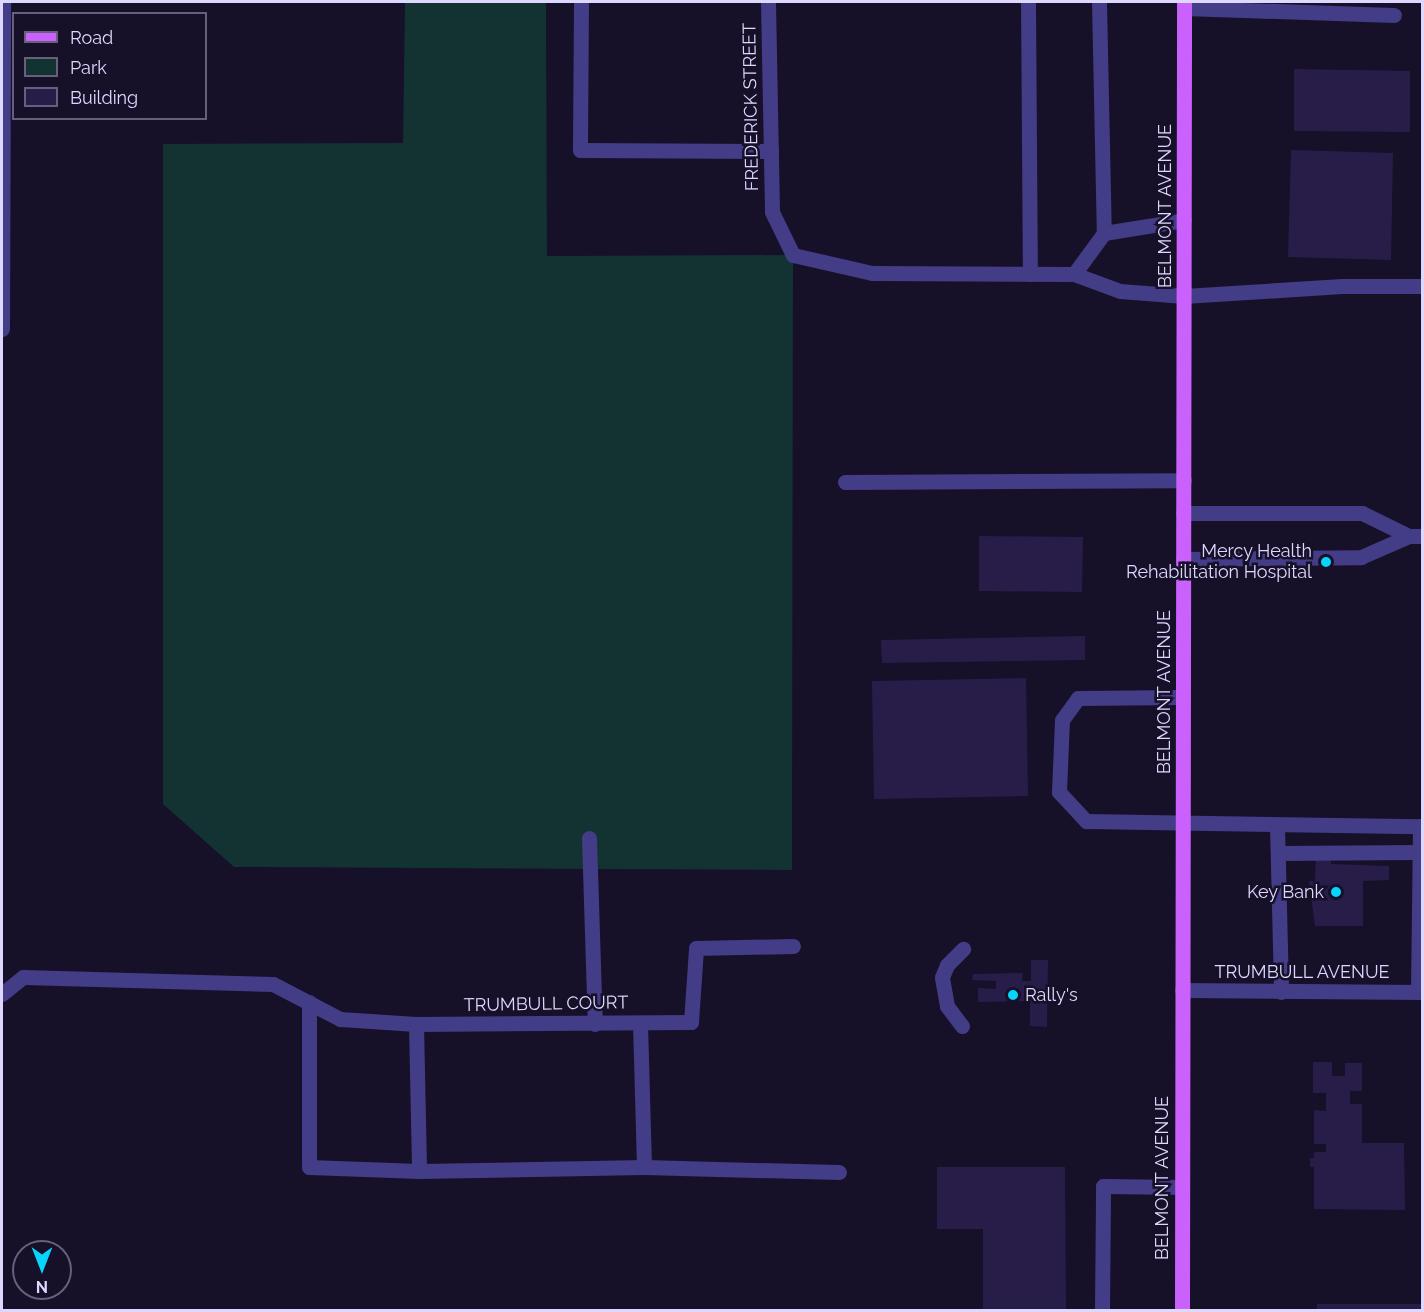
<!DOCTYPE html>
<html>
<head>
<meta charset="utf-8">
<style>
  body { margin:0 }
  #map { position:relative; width:1424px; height:1312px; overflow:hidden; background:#161028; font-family:Raleway,sans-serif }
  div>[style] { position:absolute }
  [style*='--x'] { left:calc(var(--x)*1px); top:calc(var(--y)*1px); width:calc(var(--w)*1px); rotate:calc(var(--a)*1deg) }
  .green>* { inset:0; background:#133232 }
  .building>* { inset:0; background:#281d49 }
  .minor>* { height:15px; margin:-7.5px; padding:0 7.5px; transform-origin:7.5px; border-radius:7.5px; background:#433c86 }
  .major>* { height:15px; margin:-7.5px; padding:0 7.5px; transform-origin:7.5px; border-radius:7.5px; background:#cb61fd }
  .dots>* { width:16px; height:16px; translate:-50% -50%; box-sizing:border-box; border:3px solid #161028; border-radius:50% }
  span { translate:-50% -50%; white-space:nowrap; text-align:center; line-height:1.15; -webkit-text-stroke:5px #161028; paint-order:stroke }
  .street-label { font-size:18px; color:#dfd8fe }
  .poi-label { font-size:18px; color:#dfd8fe }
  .right { translate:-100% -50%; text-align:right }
  .left { translate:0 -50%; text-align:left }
  .frame { position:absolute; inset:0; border:3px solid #dfd8fe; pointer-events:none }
  .legend { position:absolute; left:12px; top:12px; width:195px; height:108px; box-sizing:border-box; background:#161028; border:2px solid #66607e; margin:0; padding:8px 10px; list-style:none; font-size:18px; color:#dfd8fe }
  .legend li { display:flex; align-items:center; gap:12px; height:30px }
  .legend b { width:30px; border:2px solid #66607e }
  .north { position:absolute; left:12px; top:1240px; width:60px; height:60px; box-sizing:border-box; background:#161028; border:2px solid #66607e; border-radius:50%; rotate:180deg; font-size:16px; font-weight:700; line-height:24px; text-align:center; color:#dfd8fe }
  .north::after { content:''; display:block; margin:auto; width:21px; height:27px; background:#08d5fb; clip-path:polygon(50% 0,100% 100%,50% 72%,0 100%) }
</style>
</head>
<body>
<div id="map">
  <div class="green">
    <div style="clip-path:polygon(405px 2px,546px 2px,547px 256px,793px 255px,792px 870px,234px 867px,163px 804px,163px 144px,403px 143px)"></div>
  </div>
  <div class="building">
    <div style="clip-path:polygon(1294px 69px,1410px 71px,1410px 132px,1294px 131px)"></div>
    <div style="clip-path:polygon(1291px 150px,1393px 153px,1391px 260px,1288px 257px)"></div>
    <div style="clip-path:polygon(979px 536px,1083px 537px,1082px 592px,979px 591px)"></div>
    <div style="clip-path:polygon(1085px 636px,1085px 660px,882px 663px,881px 640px)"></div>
    <div style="clip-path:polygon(1026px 678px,1028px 796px,874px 799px,872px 681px)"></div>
    <div style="clip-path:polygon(1316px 851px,1331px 851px,1331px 864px,1389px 866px,1389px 880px,1363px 881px,1363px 926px,1315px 926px,1309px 881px,1315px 881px)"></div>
    <div style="clip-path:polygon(1031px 960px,1048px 960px,1047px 1027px,1030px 1026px,1030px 1001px,978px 1002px,978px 988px,996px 989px,996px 981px,972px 980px,973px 974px,1023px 973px,1022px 981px,1031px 981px)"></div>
    <div style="clip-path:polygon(1313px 1062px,1332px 1062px,1332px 1076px,1345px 1076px,1345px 1063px,1362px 1063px,1362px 1091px,1350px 1091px,1350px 1104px,1362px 1104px,1362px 1143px,1404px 1143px,1405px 1210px,1314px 1209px,1314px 1167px,1310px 1167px,1310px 1158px,1314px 1158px,1314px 1152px,1326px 1152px,1326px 1144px,1314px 1144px,1314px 1110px,1326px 1111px,1326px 1093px,1313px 1093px)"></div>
    <div style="clip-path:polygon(937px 1167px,1065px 1167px,1066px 1310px,983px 1310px,983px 1229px,937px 1229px)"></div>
    <div style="clip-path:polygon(1317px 1304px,1422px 1304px,1422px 1310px,1317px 1310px)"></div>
  </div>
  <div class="minor">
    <div style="--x:581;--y:2;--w:148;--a:90.4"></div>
    <div style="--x:580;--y:150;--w:191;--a:0.3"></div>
    <div style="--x:768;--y:2;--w:210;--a:88.9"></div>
    <div style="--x:772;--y:212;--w:48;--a:64"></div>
    <div style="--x:793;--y:255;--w:81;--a:12.8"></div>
    <div style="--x:872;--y:273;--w:202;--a:0.3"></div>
    <div style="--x:1074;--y:274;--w:49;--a:20.3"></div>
    <div style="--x:1120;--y:291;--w:64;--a:4.5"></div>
    <div style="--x:1184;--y:296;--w:158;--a:-3.6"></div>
    <div style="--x:1342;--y:286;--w:80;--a:0"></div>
    <div style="--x:1028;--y:2;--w:272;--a:89.6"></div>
    <div style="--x:1099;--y:2;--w:231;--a:88.8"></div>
    <div style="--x:1184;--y:8;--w:210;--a:1.9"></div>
    <div style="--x:1074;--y:274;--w:51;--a:-53.8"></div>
    <div style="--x:1104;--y:233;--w:81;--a:-9.2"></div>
    <div style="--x:2;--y:329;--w:327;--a:-89.8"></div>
    <div style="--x:845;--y:482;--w:339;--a:-0.3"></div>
    <div style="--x:1183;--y:513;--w:179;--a:0"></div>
    <div style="--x:1362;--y:513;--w:52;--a:26.1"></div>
    <div style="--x:1183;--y:559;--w:178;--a:-0.6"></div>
    <div style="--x:1361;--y:557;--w:52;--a:-23.6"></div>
    <div style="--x:1409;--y:536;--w:13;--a:0"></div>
    <div style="--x:1183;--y:697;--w:105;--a:179.5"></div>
    <div style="--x:1078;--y:698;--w:27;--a:126"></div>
    <div style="--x:1062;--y:720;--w:72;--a:92.4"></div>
    <div style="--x:1059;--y:792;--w:40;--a:47"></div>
    <div style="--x:1086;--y:821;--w:334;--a:0.9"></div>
    <div style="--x:1420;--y:826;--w:166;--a:90.7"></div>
    <div style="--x:1277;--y:825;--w:167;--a:88.6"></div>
    <div style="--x:589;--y:838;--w:186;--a:88.2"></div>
    <div style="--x:1278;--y:853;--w:142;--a:-0.4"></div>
    <div style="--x:1182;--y:990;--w:240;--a:0.5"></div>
    <div style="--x:2;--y:994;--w:27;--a:-39"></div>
    <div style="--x:23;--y:977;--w:250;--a:1.6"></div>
    <div style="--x:273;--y:984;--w:76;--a:27.6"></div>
    <div style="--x:340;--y:1019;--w:76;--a:3.8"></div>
    <div style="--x:416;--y:1024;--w:275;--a:-0.4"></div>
    <div style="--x:691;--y:1022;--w:74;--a:-86.1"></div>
    <div style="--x:696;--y:948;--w:97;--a:-1.2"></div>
    <div style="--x:309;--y:1002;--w:165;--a:90"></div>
    <div style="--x:309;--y:1167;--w:110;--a:2.1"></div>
    <div style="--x:419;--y:1171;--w:225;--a:-1"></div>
    <div style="--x:644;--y:1167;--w:195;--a:1.5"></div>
    <div style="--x:640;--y:1023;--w:144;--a:88.4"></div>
    <div style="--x:416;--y:1024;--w:147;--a:88.8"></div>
    <div style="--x:962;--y:1026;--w:25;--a:-127"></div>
    <div style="--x:947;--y:1006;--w:29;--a:-100"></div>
    <div style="--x:942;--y:977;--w:13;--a:-67"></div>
    <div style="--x:947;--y:965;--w:23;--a:-45"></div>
    <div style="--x:1102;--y:1310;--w:124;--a:-89.5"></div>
    <div style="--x:1103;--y:1186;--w:79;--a:0.7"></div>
  </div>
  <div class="major">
    <div style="--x:1182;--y:1310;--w:1308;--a:-89.91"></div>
  </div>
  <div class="dots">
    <div style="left:1326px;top:562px;background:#08d5fb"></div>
    <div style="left:1336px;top:892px;background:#08d5fb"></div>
    <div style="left:1013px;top:995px;background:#08d5fb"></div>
  </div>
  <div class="street-label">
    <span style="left:751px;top:107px;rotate:-91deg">FREDERICK STREET</span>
    <span style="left:1165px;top:206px;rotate:-90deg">BELMONT AVENUE</span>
    <span style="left:1164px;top:692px;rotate:-90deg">BELMONT AVENUE</span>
    <span style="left:1302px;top:972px">TRUMBULL AVENUE</span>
    <span style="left:546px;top:1004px;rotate:-1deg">TRUMBULL COURT</span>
    <span style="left:1162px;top:1178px;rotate:-90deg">BELMONT AVENUE</span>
  </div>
  <div class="poi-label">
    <span class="right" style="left:1312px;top:562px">Mercy Health<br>Rehabilitation Hospital</span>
    <span class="right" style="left:1324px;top:892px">Key Bank</span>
    <span class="left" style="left:1025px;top:995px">Rally's</span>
  </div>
  <div class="frame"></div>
  <ul class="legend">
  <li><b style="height:8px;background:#cb61fd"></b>Road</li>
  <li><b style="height:16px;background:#133232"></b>Park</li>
  <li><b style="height:16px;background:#281d49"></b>Building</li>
  </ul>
  <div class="north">N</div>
</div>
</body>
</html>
